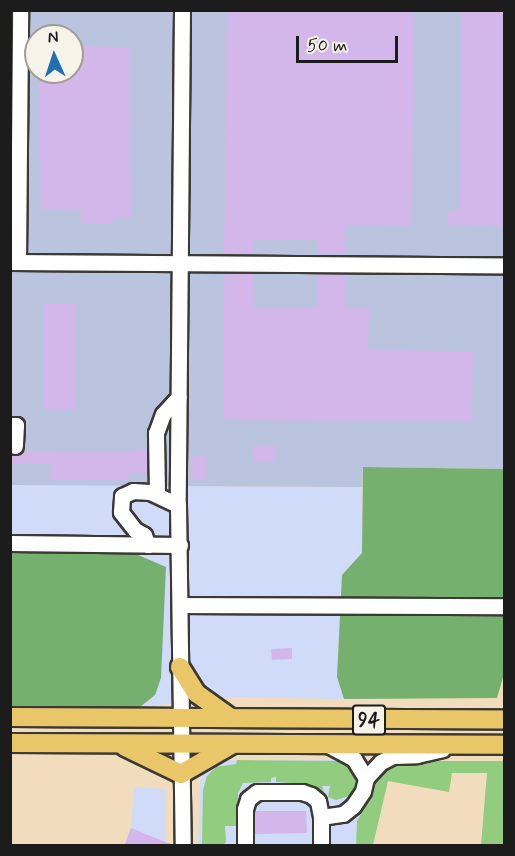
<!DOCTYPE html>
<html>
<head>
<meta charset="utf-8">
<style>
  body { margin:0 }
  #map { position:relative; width:515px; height:856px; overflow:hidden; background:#f1ddbd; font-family:Mynerve,sans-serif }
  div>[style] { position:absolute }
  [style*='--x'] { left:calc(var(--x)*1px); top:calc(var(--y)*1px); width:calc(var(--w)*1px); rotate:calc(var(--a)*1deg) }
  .built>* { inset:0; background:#d0daf9 }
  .industrial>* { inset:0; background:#bac4de }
  .green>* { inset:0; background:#92cc7f }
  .forest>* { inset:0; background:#75b06e }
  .building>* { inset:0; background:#d3b7ea }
  .roads { filter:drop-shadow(2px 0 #3c3934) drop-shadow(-2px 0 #3c3934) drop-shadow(0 2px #3c3934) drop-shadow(0 -2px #3c3934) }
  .minor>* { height:15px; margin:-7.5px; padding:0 7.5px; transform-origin:7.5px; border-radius:7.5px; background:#fff }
  .major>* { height:18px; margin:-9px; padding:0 9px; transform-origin:9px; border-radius:9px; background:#e9c769 }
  span { translate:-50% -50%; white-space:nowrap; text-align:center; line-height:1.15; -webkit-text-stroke:6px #f7f3e8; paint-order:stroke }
  .shield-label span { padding:2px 4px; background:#f7f3e8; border:2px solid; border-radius:4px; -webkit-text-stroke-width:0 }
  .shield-label { font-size:20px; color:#1c1c1c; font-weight:700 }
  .frame { position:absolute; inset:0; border:12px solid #1c1c1c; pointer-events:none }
  .north { position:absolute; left:24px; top:24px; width:60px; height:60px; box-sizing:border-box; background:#f7f3e8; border:2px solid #9f9d96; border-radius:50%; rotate:357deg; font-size:16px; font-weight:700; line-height:24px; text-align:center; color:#1c1c1c }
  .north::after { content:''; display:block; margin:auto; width:21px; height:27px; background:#1f6fb2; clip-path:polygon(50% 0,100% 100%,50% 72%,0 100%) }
  .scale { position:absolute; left:296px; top:36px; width:102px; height:27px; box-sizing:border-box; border:3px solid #1c1c1c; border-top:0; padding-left:8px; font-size:18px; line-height:21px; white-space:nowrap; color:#1c1c1c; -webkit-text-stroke:4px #f7f3e8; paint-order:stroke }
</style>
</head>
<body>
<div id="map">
  <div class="built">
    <div style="clip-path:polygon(11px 485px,362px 487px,362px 553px,342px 575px,337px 677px,344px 699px,229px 697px,140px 707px,155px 695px,11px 546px)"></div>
    <div style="clip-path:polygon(222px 760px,374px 760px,388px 781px,373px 845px,198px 846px,200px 779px,211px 765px)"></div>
    <div style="clip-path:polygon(134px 787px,165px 789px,165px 845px,124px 846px,131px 828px)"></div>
  </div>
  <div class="industrial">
    <div style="clip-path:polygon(evenodd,11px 11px,504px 11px,504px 469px,363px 467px,362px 487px,11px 485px,11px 11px,36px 36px,72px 36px,72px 72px,36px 72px,36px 36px)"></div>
  </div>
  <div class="green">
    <div style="clip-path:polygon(237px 760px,338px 761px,347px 764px,355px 773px,355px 789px,349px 796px,336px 800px,328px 797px,330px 786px,322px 786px,326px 797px,308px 784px,276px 782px,276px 777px,271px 778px,271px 782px,243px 783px,238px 793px,238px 826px,225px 826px,226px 842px,223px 845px,202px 846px,203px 790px,207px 776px,216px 767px,236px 764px)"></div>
    <div style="clip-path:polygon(419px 761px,504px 761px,504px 845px,481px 845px,487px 773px,452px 773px,449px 792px,388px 781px,373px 845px,356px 846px,357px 821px,370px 798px,377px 775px,396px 762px)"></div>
  </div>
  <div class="forest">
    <div style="clip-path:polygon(363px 467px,504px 469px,504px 674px,497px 698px,344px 699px,337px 677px,342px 575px,362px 553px)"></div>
    <div style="clip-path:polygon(11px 546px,117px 546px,166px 567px,161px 678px,155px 695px,140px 707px,11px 706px)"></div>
  </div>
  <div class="building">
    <div style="clip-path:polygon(227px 10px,414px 10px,412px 226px,345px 225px,345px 254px,318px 254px,318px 240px,254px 240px,253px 254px,224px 254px)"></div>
    <div style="clip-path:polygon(462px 10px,504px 10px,504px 226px,447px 225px,447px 211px,460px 211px)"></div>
    <div style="clip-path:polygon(72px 46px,130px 47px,131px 217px,113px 217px,113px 223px,81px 223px,81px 210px,41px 210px,39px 72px,72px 72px)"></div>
    <div style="clip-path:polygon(224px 273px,253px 273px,253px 308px,318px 308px,318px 274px,345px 274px,345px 308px,369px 308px,368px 350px,473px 351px,472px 422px,223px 420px)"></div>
    <div style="clip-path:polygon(43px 303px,76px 303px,76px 409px,43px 409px)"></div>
    <div style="clip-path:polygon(254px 446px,275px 446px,275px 462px,254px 462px)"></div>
    <div style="clip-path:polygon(137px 449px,147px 449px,147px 473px,128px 473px,129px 480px,50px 479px,51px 464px,10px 463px,10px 455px,19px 455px,23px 451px,137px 452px)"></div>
    <div style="clip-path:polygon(206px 456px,206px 480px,191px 480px,191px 457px)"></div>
    <div style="clip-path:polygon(292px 648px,292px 659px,272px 660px,271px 649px)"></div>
    <div style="clip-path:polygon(255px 811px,306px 811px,307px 833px,255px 834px)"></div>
    <div style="clip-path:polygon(131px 828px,173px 845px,172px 846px,124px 846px)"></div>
  </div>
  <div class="roads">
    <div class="minor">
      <div style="--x:182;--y:10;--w:495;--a:90.5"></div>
      <div style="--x:178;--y:505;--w:341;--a:89.2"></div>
      <div style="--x:10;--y:262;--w:8;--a:0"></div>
      <div style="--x:18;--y:262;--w:252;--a:-89.5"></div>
      <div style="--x:18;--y:262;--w:486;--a:0.4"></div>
      <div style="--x:10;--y:425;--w:6;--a:0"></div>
      <div style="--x:16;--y:425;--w:21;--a:93"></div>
      <div style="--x:157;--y:493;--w:60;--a:-91"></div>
      <div style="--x:156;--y:433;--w:20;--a:-70"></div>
      <div style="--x:163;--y:414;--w:23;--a:-47"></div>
      <div style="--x:10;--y:543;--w:170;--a:0.7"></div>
      <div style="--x:148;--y:545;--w:11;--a:-112"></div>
      <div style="--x:144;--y:535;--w:10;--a:-151"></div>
      <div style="--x:135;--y:530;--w:23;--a:-128"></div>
      <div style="--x:121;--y:512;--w:16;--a:-86"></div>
      <div style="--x:122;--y:496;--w:12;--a:-24"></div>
      <div style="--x:133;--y:491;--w:17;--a:3"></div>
      <div style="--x:150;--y:492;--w:31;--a:25"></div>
      <div style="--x:180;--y:605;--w:324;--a:0.2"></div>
      <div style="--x:328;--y:745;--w:30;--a:28"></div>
      <div style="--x:354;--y:759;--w:22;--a:58"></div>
      <div style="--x:245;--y:846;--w:37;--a:-90"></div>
      <div style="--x:245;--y:809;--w:10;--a:-73"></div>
      <div style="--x:248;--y:799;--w:11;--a:-38"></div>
      <div style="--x:257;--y:792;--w:45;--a:0"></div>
      <div style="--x:302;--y:792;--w:9;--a:18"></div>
      <div style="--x:311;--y:795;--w:9;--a:41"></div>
      <div style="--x:318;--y:801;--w:16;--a:79"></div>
      <div style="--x:321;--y:846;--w:29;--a:-90"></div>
      <div style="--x:321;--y:817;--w:22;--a:-8"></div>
      <div style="--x:343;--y:814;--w:13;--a:-39"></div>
      <div style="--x:353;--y:806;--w:18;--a:-56"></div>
      <div style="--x:363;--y:791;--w:13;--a:-77"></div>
      <div style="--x:366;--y:778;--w:22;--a:-47"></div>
      <div style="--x:381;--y:762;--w:13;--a:-27"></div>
      <div style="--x:393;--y:756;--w:24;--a:-2"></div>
      <div style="--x:417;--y:755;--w:26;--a:-13"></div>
    </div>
    <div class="major">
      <div style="--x:180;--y:667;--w:31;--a:58"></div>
      <div style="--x:196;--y:693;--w:43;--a:35.5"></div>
      <div style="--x:10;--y:717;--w:494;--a:0.3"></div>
      <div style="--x:10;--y:743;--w:494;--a:0.2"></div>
      <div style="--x:125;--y:747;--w:62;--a:25.7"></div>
      <div style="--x:181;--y:774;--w:60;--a:-30"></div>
    </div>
  </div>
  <div class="shield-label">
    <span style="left:369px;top:720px">94</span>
  </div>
  <div class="frame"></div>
  <div class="north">N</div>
  <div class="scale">50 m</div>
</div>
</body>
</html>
